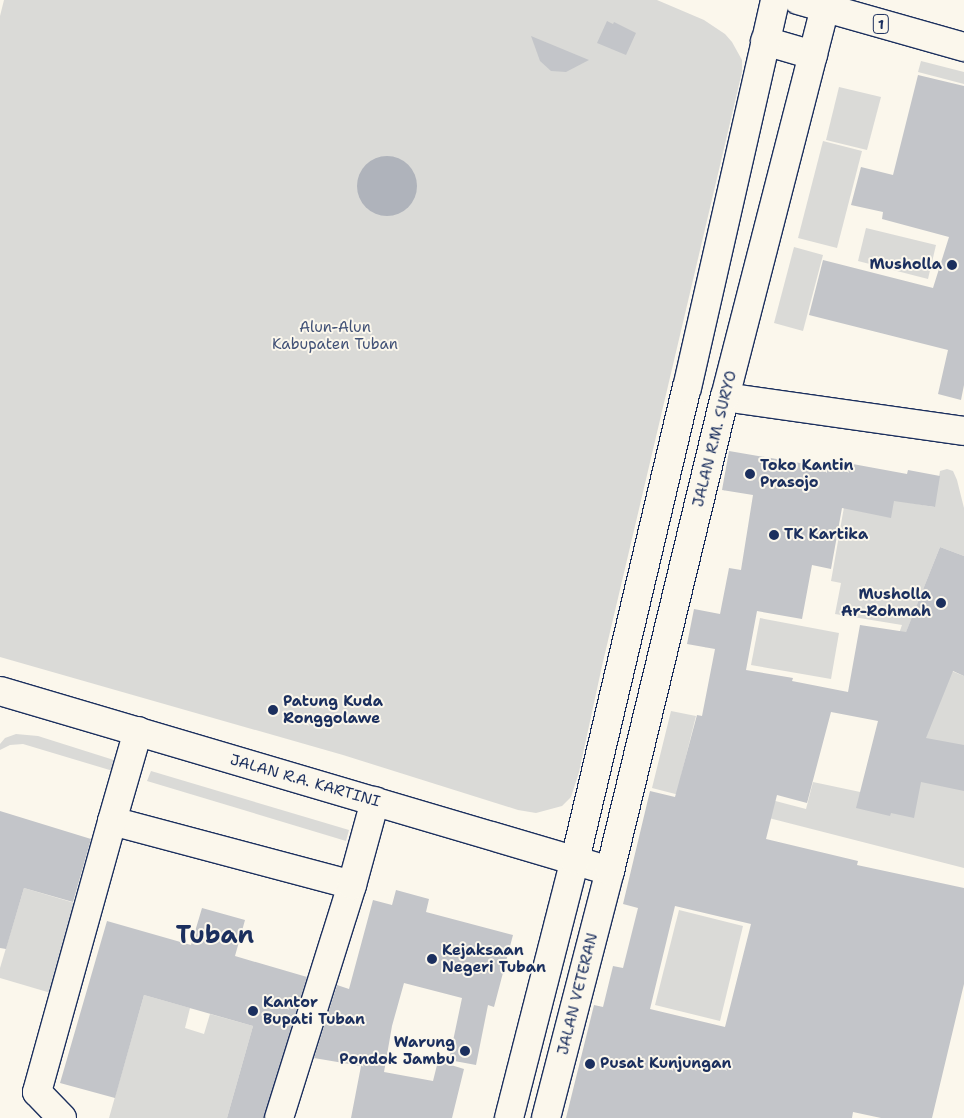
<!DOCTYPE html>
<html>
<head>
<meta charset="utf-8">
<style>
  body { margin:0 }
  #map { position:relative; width:964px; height:1118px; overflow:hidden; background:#fbf7ec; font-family:"Shantell Sans",sans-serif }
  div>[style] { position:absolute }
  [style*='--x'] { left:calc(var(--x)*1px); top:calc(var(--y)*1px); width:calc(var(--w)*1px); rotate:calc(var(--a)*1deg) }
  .green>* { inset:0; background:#dadad7 }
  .water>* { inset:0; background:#afb3bb }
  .round { border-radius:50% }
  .building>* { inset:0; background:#c3c5c9 }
  .roads { filter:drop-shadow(1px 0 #1b2f5e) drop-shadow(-1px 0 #1b2f5e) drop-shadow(0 1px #1b2f5e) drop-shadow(0 -1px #1b2f5e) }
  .minor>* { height:28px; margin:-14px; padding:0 14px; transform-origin:14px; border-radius:14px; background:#fbf7ec }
  .major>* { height:28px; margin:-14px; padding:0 14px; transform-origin:14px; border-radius:14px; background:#fbf7ec }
  .highway>* { height:28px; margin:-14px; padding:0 14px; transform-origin:14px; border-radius:14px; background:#fbf7ec }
  .dots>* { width:14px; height:14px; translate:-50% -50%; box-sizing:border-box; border:2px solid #fbf7ec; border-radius:50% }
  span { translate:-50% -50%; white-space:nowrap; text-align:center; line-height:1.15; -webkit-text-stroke:4px #fbf7ec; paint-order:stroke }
  .shield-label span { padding:1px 4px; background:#fbf7ec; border:1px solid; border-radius:4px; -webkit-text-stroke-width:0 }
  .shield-label { font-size:14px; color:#1b2f5e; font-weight:700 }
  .poi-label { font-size:15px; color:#1b2f5e; font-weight:700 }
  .right { translate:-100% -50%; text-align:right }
  .left { translate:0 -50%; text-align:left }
  .park-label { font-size:15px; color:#415176 }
  .street-label { font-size:15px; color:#1b2f5e }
  .town-label { font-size:25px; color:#1b2f5e; font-weight:700 }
</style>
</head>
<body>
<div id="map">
  <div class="green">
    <div style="clip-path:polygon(4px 0,657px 0,704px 20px,725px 34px,732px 42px,742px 60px,742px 72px,602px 666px,579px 772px,571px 797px,562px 806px,536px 813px,518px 810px,343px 755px,0 657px,0 16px)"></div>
    <div style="clip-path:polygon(921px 61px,964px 72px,964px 84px,918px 72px)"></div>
    <div style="clip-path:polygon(839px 87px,881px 97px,867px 150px,826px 140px)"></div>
    <div style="clip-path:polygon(823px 141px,862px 151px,837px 248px,798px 238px)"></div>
    <div style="clip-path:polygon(866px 228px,936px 245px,928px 279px,858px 261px)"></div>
    <div style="clip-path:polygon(794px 247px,823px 255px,803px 331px,774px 323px)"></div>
    <div style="clip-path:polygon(947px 469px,953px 471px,957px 480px,964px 508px,964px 556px,940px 547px,899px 650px,964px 676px,964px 868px,652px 788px,671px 711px,696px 716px,681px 776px,806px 809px,813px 782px,898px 800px,896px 642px,902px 625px,835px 614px,841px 583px,831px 581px,844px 507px,894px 500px,934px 507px,940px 471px)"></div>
    <div style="clip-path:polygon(760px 618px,839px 633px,831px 679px,751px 665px)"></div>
    <div style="clip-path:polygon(16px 734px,38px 736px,117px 761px,113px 771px,23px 744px,10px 745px,0 750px,0 744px,5px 738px)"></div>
    <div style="clip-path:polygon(151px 771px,349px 830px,346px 841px,147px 781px)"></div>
    <div style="clip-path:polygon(24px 888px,88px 907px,61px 996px,0 978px,0 968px)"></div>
    <div style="clip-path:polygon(679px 910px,743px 926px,720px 1021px,655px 1005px)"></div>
    <div style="clip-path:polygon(144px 995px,190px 1008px,185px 1028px,204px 1034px,210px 1014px,253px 1026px,227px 1118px,109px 1118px)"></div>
  </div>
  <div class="water">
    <div class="round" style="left:357px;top:156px;width:60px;height:60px"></div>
  </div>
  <div class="building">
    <div style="clip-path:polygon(607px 21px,613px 24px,614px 22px,636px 33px,626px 55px,597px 43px)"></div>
    <div style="clip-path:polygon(531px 36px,589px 60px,566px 72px,551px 71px,540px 61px)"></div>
    <div style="clip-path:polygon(918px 75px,964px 86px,964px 385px,961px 400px,938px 394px,948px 350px,809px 315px,823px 260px,933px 288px,949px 237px,882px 219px,883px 212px,851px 205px,861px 167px,893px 175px)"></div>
    <div style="clip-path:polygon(evenodd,729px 451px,829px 468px,831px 460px,907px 474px,908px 470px,940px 476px,935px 507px,894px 501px,891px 518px,842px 508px,831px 569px,812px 565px,802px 619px,757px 611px,746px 670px,793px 678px,792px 681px,848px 692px,860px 625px,906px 632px,940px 547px,964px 556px,964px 676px,953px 671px,926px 738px,964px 745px,964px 791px,921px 782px,914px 818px,891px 813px,890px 816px,856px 808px,878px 721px,831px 712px,807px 803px,777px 795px,766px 839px,858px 861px,857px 865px,964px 888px,964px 984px,932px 1118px,881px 1118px,853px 1112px,852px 1118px,566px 1118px,594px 1005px,603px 1007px,613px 966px,623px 968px,638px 908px,623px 904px,650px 791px,675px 797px,697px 715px,702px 716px,715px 649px,687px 644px,694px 609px,720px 614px,729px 568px,741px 570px,753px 495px,722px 490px,729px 451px,675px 906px,751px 924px,725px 1027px,650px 1009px,675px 906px)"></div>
    <div style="clip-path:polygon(0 811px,91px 839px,73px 902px,24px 888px,6px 949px,0 948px)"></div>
    <div style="clip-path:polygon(396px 890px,429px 899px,426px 912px,513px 935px,494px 1007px,488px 1005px,476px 1065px,449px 1060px,462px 998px,404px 983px,392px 1026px,384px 1072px,433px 1081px,438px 1061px,464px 1069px,452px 1118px,351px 1118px,361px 1066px,314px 1058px,337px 985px,349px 989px,373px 900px,392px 905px)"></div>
    <div style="clip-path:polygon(202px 908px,245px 920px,235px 956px,307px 977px,264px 1118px,227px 1118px,253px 1026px,144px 995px,115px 1098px,60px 1083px,107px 921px,191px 945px)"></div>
  </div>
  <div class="roads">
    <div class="minor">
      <div style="--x:725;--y:397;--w:241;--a:8.1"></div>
      <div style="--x:0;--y:691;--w:636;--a:16.44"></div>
      <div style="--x:138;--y:731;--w:94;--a:106.1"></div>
      <div style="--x:112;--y:821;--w:248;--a:14.9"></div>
      <div style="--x:62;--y:1118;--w:36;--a:-134"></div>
      <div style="--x:37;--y:1092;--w:281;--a:-74.5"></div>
      <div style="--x:279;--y:1118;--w:244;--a:-72.6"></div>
      <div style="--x:352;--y:885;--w:87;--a:-74.7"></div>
    </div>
    <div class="major">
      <div style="--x:765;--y:41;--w:50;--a:16.3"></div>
      <div style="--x:509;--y:1118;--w:266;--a:-75.7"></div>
      <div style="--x:575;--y:860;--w:485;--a:-76.7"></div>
      <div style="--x:687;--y:388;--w:398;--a:-77.2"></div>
      <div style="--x:546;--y:1118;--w:255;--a:-75.5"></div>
      <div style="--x:610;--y:871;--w:488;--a:-76.4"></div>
      <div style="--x:725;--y:397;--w:402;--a:-75.6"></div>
    </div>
    <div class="highway">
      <div style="--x:798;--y:0;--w:173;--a:15.8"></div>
    </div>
  </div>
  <div class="dots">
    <div style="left:952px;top:265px;background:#1b2f5e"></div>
    <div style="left:750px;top:474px;background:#1b2f5e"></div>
    <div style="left:774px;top:535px;background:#1b2f5e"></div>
    <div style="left:941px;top:603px;background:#1b2f5e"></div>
    <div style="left:273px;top:710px;background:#1b2f5e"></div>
    <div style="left:432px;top:959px;background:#1b2f5e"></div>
    <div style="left:253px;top:1011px;background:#1b2f5e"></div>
    <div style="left:465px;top:1051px;background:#1b2f5e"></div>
    <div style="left:590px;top:1064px;background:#1b2f5e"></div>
  </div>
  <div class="shield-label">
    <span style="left:881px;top:24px">1</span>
  </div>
  <div class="poi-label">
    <span class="right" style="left:942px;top:265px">Musholla</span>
    <span class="left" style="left:760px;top:474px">Toko Kantin<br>Prasojo</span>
    <span class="left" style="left:784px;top:535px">TK Kartika</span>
    <span class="right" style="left:931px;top:603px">Musholla<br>Ar-Rohmah</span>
    <span class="left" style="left:283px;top:710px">Patung Kuda<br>Ronggolawe</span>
    <span class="left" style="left:442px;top:959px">Kejaksaan<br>Negeri Tuban</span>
    <span class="left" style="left:263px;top:1011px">Kantor<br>Bupati Tuban</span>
    <span class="right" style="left:455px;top:1051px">Warung<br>Pondok Jambu</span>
    <span class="left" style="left:600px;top:1064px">Pusat Kunjungan</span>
  </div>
  <div class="park-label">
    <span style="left:335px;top:336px">Alun-Alun<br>Kabupaten Tuban</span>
  </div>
  <div class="street-label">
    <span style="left:715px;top:439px;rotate:-76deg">JALAN R.M. SURYO</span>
    <span style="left:305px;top:781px;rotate:16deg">JALAN R.A. KARTINI</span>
    <span style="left:578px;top:994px;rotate:-76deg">JALAN VETERAN</span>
  </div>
  <div class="town-label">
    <span style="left:215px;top:934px">Tuban</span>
  </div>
</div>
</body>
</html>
